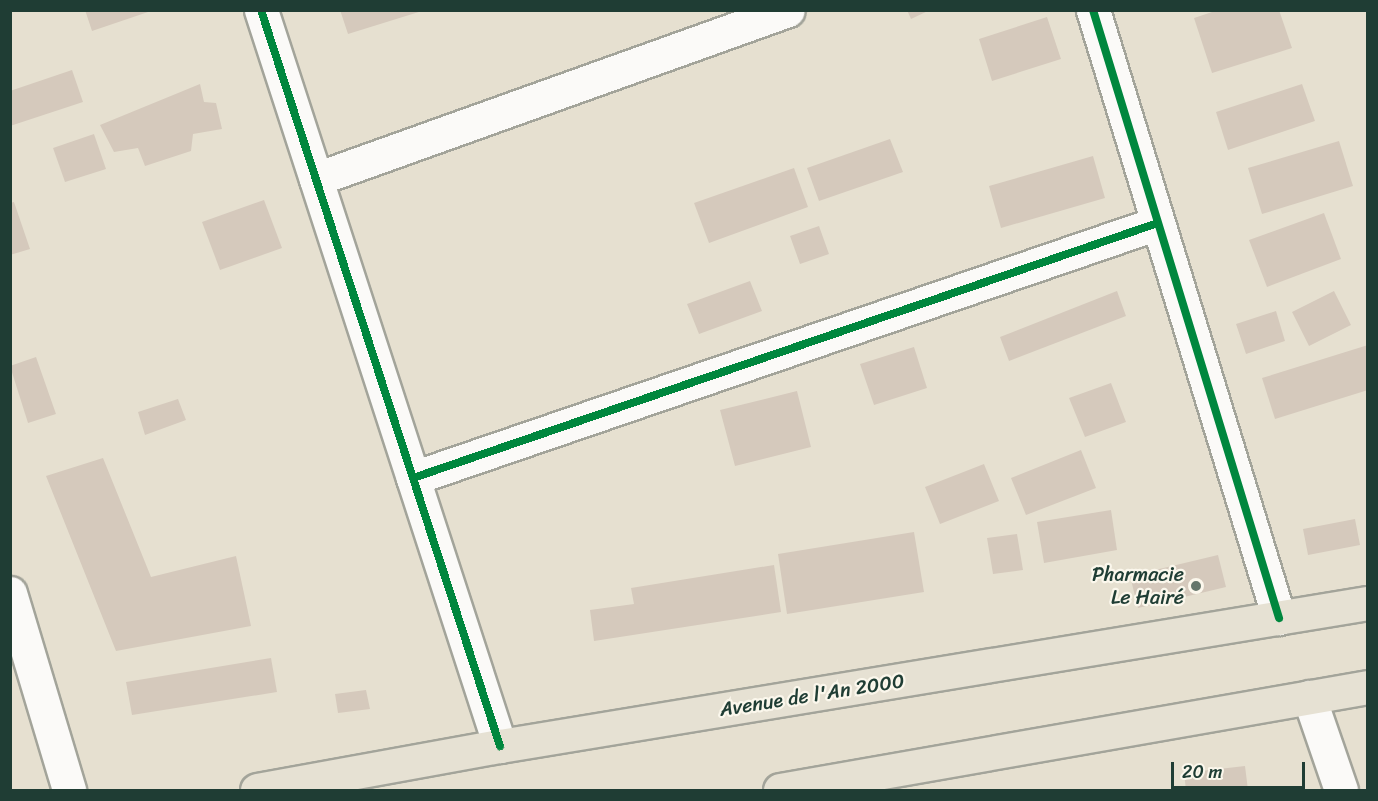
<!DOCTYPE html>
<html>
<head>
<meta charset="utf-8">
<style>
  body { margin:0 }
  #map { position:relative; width:1378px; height:801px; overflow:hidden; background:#e6e0d0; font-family:Sriracha,sans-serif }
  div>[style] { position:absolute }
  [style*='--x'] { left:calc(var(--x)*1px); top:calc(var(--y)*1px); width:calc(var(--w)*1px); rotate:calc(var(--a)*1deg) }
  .building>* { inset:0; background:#d5c9bc }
  .roads { filter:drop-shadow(2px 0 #a3a49a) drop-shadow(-2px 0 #a3a49a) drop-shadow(0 2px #a3a49a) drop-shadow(0 -2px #a3a49a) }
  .minor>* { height:33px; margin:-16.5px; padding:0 16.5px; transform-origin:16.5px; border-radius:16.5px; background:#fbfaf8 }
  .major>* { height:33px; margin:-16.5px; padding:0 16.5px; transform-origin:16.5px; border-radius:16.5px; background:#e6e1d3 }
  .cycleway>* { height:8px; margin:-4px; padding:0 4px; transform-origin:4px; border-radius:4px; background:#00873e }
  .dots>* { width:16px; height:16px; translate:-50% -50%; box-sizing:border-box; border:3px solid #fbf7ec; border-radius:50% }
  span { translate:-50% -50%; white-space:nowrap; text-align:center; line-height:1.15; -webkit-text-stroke:4.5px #fbf7ec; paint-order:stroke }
  .poi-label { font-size:20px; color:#1f3d34 }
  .right { translate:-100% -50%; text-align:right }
  .street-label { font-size:20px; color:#1f3d34 }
  .frame { position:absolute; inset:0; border:12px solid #1f3d34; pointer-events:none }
  .scale { position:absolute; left:1171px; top:762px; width:134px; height:27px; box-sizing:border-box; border:3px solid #1f3d34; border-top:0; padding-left:8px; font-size:18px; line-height:21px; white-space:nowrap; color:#1f3d34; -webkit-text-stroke:4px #fbf7ec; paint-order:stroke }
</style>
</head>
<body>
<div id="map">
  <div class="building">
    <div style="clip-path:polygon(85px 10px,151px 10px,151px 11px,92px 31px)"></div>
    <div style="clip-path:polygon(340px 10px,422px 10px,422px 11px,348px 34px)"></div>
    <div style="clip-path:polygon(907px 10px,930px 10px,911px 19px)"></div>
    <div style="clip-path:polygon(1218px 10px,1279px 10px,1292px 48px,1212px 73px,1194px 18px)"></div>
    <div style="clip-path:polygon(1047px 17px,1061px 59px,992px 81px,979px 39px)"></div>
    <div style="clip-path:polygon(72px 70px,83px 102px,10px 126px,10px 91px)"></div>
    <div style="clip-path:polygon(200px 84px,204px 102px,216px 103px,222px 129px,193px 134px,191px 151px,145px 166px,138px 148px,114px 152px,100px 125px)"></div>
    <div style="clip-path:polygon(1302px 84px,1315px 121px,1228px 150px,1216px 112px)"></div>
    <div style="clip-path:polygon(94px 134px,106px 169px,65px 182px,53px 148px)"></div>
    <div style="clip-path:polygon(890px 139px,903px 172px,819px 201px,807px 168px)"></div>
    <div style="clip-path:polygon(1339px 141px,1353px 186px,1262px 214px,1248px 168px)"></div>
    <div style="clip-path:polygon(1093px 156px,1105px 198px,1001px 228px,989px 186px)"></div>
    <div style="clip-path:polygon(794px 168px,808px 207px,709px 243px,694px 203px)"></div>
    <div style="clip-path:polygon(264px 200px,282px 248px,220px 270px,202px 222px)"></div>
    <div style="clip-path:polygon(14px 202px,30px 249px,10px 255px,10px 203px)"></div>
    <div style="clip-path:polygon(1324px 213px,1341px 259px,1267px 287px,1249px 240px)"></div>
    <div style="clip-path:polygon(819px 226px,829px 254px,800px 264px,790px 236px)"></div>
    <div style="clip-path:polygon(750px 281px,762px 311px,699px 334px,687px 304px)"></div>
    <div style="clip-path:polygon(1117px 291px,1126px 316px,1009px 361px,1000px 337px)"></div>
    <div style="clip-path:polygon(1334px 291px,1351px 325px,1309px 346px,1292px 312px)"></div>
    <div style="clip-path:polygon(1276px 311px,1285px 341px,1246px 354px,1236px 324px)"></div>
    <div style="clip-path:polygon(1368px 345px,1368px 390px,1275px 419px,1262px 378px)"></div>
    <div style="clip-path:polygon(914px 347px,927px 388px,874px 405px,860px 364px)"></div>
    <div style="clip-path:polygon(36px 357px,56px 414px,28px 423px,10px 366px)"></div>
    <div style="clip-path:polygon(1111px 383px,1126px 422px,1085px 437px,1069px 398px)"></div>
    <div style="clip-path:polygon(797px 391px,811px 447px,735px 466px,720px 410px)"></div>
    <div style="clip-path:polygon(178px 399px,186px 420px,145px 435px,138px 412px)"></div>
    <div style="clip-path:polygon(1081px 450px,1096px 488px,1026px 515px,1011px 478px)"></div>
    <div style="clip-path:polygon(103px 458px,151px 577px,236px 556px,251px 626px,116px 651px,46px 476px)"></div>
    <div style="clip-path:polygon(984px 464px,999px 501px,940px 524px,925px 487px)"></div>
    <div style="clip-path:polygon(1111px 510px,1117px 550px,1044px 563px,1037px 522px)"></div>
    <div style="clip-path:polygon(1355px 519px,1360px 545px,1308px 555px,1303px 529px)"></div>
    <div style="clip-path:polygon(914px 532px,924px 592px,787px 614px,778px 554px)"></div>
    <div style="clip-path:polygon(1017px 534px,1023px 570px,993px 574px,987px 538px)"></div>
    <div style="clip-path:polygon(1218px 555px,1226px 587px,1138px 608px,1130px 576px)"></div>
    <div style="clip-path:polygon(774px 565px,781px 612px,594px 641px,590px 610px,634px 604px,631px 588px)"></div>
    <div style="clip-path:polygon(271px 658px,277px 692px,132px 715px,126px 682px)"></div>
    <div style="clip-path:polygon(366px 690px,370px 709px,338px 713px,335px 694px)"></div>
    <div style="clip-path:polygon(1245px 766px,1248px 790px,1186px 790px,1184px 773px)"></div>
  </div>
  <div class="roads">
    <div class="minor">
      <div style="--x:261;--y:10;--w:774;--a:72.01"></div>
      <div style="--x:1093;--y:10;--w:636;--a:72.99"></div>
      <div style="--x:316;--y:179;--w:501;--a:-19.7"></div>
      <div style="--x:413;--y:478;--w:787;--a:-18.9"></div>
      <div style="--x:10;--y:593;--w:206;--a:73.3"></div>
      <div style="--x:1309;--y:697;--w:98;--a:71"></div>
    </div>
    <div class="major">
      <div style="--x:257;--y:790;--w:247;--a:-10.3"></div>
      <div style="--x:500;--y:746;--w:880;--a:-9.36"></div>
      <div style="--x:780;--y:790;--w:597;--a:-9.94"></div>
    </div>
  </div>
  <div class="cycleway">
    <div style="--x:261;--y:10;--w:774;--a:72.01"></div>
    <div style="--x:1093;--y:10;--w:636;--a:72.99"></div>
    <div style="--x:413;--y:478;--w:787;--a:-18.9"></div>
  </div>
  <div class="dots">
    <div style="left:1196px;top:586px;background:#65766b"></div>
  </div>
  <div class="poi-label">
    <span class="right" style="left:1184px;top:586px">Pharmacie<br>Le Hairé</span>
  </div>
  <div class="street-label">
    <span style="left:812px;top:695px;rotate:-9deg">Avenue de l'An 2000</span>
  </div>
  <div class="frame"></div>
  <div class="scale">20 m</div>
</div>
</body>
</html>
